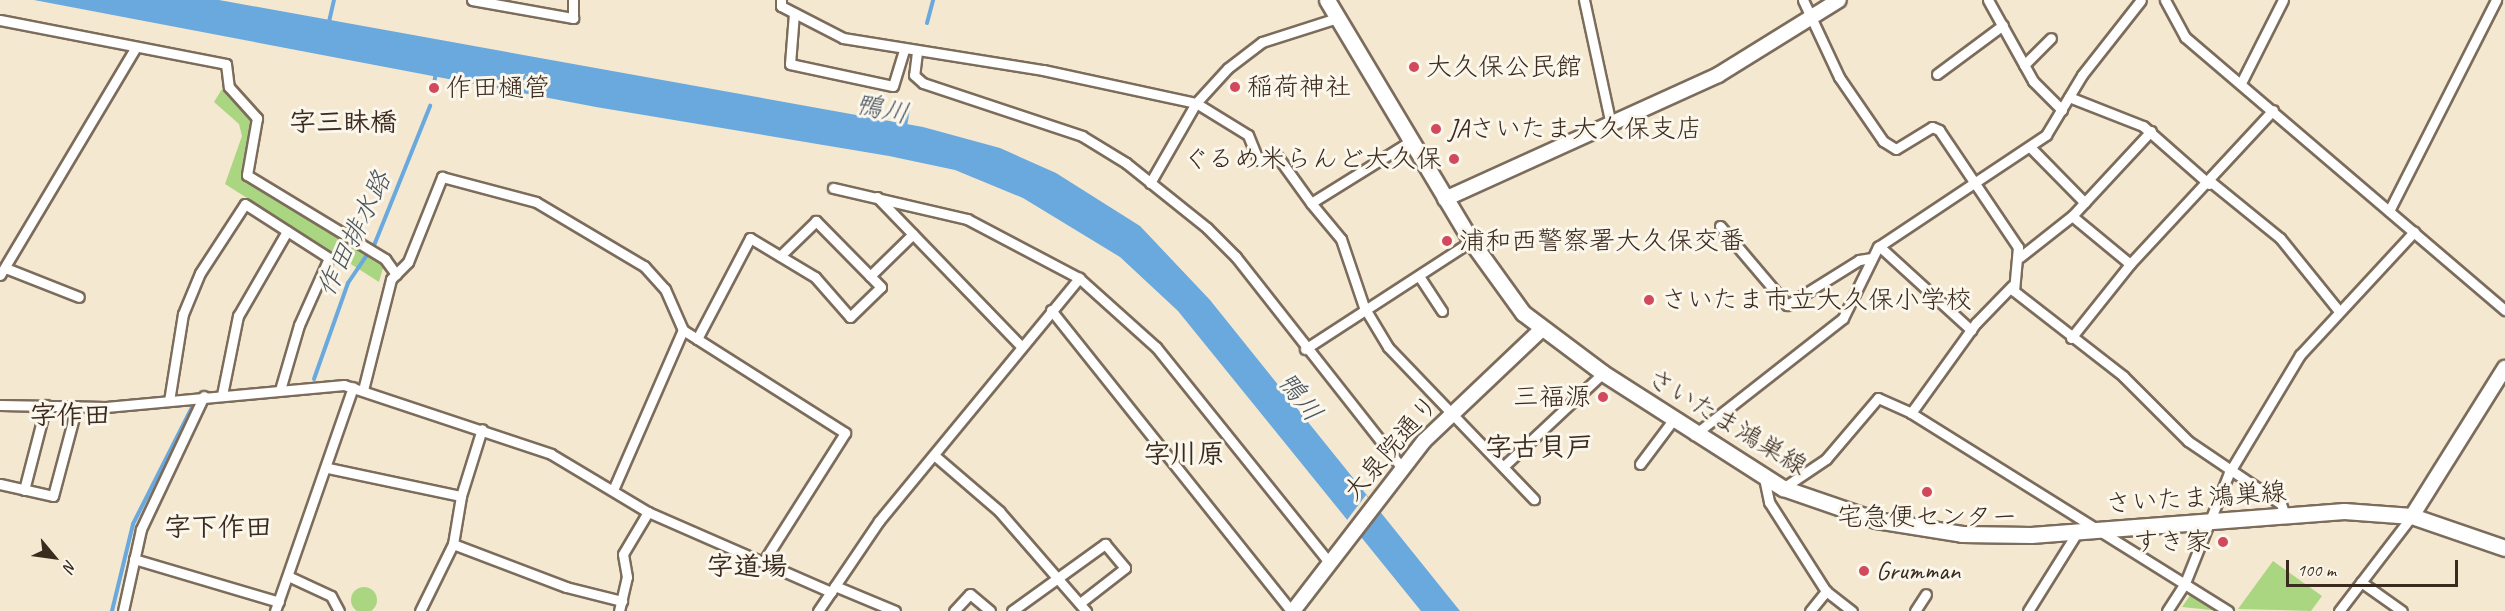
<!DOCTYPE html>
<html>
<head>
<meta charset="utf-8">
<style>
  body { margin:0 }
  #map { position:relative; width:2505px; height:611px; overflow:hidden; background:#f5e8d0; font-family:Caveat,"Klee One",sans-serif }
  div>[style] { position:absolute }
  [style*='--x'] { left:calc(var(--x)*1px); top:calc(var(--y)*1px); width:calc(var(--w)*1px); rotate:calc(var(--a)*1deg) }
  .green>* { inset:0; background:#aad581 }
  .round { border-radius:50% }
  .water>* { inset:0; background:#6aa9dd }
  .pier>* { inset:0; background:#f5e8d0 }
  .stream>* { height:4px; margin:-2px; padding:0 2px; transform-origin:2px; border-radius:2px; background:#6aa9dd }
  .roads { filter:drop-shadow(2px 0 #7c6c5c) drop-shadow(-2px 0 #7c6c5c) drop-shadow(0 2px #7c6c5c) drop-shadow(0 -2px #7c6c5c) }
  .street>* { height:9px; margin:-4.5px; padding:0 4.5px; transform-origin:4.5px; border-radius:4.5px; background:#fff }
  .secondary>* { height:14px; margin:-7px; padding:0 7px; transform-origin:7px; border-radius:7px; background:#fff }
  .primary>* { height:15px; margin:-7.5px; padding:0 7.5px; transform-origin:7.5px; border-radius:7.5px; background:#fff }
  .dots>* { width:16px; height:16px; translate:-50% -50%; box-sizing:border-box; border:3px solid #fbf7ec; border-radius:50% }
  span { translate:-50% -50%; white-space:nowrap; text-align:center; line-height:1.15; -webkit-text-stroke:6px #fbf7ec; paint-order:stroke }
  .poi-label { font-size:26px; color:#3b2a1e }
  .left { translate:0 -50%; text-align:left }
  .right { translate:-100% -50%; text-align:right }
  .street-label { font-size:26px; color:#3b2a1e }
  .water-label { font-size:27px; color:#4b5661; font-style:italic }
  .neighbourhood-label { font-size:27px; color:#3b2a1e; font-weight:700 }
  .north { position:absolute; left:24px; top:527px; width:60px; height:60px; -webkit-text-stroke:4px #fbf7ec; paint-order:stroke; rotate:119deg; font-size:16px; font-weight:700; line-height:24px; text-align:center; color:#3b2a1e }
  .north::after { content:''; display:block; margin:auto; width:21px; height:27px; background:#3b2a1e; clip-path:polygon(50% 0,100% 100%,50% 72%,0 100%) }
  .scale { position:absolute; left:2286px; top:560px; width:172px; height:27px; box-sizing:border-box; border:3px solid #3b2a1e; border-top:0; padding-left:8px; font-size:18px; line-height:21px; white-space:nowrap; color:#3b2a1e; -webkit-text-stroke:4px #fbf7ec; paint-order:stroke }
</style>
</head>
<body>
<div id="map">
  <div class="green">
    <div style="clip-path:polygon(222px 89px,255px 124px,242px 170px,245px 179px,378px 261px,383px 268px,379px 282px,225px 184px,242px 136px,239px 124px,214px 102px)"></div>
    <div style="clip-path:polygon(2273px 561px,2322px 596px,2311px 611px,2238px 609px)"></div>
    <div class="round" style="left:351px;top:587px;width:26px;height:26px"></div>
    <div style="clip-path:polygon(2193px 591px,2221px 611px,2182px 607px)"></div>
  </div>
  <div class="water">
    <div style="clip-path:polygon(34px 0,219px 0,923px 127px,1000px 148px,1056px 173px,1140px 226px,1210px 300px,1460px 611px,1421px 611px,1178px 311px,1120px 257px,1023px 198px,955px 170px,889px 156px,596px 107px)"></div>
  </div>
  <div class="pier">
    <div style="clip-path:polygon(1366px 495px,1380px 512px,1358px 541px,1344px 524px)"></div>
  </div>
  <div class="stream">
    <div style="--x:927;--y:23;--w:24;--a:-75"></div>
    <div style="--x:328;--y:26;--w:26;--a:-77"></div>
    <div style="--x:434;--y:85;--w:14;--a:-82"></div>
    <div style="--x:905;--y:126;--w:17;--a:-80"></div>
    <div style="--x:314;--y:379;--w:102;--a:-70.5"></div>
    <div style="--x:348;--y:283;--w:48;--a:-56"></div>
    <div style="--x:375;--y:243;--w:148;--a:-68.1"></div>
    <div style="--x:112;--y:611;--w:89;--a:-76.4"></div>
    <div style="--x:133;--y:524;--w:131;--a:-63.2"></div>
  </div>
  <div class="roads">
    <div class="street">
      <div style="--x:472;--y:0;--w:103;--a:10.1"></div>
      <div style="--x:573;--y:18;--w:18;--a:-90"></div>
      <div style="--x:781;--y:0;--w:6;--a:90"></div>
      <div style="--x:781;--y:6;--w:70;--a:27.3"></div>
      <div style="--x:843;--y:38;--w:203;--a:9.1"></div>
      <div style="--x:1043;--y:70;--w:157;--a:12.2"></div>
      <div style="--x:1196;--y:103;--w:47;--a:-47.6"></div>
      <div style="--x:1228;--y:68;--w:43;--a:-37.4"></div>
      <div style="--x:1262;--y:42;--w:76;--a:-17.7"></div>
      <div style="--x:1584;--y:0;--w:128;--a:77.8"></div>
      <div style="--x:1803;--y:0;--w:85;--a:64.9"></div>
      <div style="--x:1839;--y:77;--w:78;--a:55.5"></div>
      <div style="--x:1883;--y:141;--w:15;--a:32"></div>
      <div style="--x:1896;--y:149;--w:42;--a:-31.4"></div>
      <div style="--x:1932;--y:127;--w:8;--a:23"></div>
      <div style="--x:1939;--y:130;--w:141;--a:56"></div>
      <div style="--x:2018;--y:247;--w:44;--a:95.2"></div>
      <div style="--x:2014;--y:291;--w:138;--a:37.9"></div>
      <div style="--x:2123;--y:376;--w:92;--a:45"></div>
      <div style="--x:2188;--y:441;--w:112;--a:34.1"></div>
      <div style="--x:2281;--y:504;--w:12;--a:70"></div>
      <div style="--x:1988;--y:0;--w:93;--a:60.9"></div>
      <div style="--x:2033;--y:81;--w:41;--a:45"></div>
      <div style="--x:2165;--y:0;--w:42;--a:61.6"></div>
      <div style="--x:2185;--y:37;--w:421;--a:40.5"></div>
      <div style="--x:794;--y:13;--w:51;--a:94.5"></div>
      <div style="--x:790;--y:64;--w:105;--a:12.1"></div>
      <div style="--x:893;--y:86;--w:39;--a:-73"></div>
      <div style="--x:0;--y:20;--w:230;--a:11"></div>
      <div style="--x:226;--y:64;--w:23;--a:83"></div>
      <div style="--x:229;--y:87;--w:42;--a:47.9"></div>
      <div style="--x:257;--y:118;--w:58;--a:100"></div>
      <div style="--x:247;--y:175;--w:162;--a:31.3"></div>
      <div style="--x:385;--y:259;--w:19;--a:54"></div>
      <div style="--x:917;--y:52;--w:23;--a:97"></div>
      <div style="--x:914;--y:75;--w:12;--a:42"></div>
      <div style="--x:923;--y:83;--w:168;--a:18.4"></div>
      <div style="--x:1082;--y:136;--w:52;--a:31.5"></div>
      <div style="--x:1126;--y:163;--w:104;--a:38.7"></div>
      <div style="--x:1207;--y:228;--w:41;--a:45"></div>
      <div style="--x:1236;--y:257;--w:267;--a:51.8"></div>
      <div style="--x:2024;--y:65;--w:38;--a:-45"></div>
      <div style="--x:1937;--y:74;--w:82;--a:-36.6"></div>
      <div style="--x:2241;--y:83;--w:93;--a:-63.2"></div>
      <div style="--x:2069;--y:97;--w:79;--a:21.4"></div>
      <div style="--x:2143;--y:126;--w:88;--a:41.3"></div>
      <div style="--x:1409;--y:142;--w:115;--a:148.1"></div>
      <div style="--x:1311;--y:203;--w:47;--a:50.2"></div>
      <div style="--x:1341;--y:239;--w:72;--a:71.3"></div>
      <div style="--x:1364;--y:307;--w:47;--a:59"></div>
      <div style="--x:1388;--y:347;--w:211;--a:46.2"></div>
      <div style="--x:2030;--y:147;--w:78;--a:45.5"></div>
      <div style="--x:2211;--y:182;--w:89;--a:39.1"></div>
      <div style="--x:2280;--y:238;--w:94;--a:51.1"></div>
      <div style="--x:1150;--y:183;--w:92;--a:-60.1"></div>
      <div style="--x:1196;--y:103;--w:61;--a:31.6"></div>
      <div style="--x:1248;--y:135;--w:27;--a:68"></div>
      <div style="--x:1258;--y:160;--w:18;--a:-22"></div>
      <div style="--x:1275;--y:153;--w:62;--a:54.2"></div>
      <div style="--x:833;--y:188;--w:138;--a:13"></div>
      <div style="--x:967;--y:219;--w:127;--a:27.8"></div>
      <div style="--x:1079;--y:278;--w:103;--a:41.9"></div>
      <div style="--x:1156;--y:347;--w:276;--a:51.2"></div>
      <div style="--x:877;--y:197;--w:207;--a:46"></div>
      <div style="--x:2389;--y:211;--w:237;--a:-63.1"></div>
      <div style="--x:2072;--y:216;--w:75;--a:39.6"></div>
      <div style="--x:1720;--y:226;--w:104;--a:49.7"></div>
      <div style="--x:1787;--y:305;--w:85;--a:-32"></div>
      <div style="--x:1859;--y:260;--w:13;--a:-9"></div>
      <div style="--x:1879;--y:246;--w:125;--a:42.4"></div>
      <div style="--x:2020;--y:257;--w:66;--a:-38.3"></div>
      <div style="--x:2072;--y:216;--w:116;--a:-47.1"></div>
      <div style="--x:8;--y:269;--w:76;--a:21.5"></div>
      <div style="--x:0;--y:275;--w:265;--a:-59.2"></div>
      <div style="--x:870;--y:276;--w:60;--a:-44.3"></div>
      <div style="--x:1419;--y:276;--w:42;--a:56.7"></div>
      <div style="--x:1051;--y:310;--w:385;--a:51.4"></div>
      <div style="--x:2071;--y:338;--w:95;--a:-51.4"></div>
      <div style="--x:2130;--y:264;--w:210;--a:-47.1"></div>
      <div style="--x:697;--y:339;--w:114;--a:-62.3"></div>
      <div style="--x:750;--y:238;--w:76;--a:31"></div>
      <div style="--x:815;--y:277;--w:53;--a:48.8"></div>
      <div style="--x:850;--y:317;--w:43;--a:-44.1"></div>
      <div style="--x:881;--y:287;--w:93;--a:-134.6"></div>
      <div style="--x:816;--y:221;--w:50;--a:135.8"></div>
      <div style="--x:1305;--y:349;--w:198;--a:-33"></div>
      <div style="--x:363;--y:390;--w:114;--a:-75.8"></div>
      <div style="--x:391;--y:279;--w:24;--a:-45"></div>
      <div style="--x:408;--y:262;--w:92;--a:-68.2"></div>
      <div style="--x:442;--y:177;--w:97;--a:14.9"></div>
      <div style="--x:536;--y:202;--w:126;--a:30.7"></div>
      <div style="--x:644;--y:266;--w:31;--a:48"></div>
      <div style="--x:665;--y:289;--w:45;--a:66.3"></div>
      <div style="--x:683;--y:330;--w:192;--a:32.4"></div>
      <div style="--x:845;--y:433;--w:153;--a:122.4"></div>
      <div style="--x:222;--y:395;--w:81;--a:-78.6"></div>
      <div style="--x:238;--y:316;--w:98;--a:-60"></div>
      <div style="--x:169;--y:401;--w:88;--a:-80.9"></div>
      <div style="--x:183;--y:314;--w:44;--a:-67.5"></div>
      <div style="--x:200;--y:273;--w:82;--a:-56.9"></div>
      <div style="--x:245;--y:204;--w:100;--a:32.7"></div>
      <div style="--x:329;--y:258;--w:73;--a:114.1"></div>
      <div style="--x:299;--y:325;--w:68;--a:106.3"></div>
      <div style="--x:0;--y:405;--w:106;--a:1.1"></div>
      <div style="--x:106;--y:407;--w:239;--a:-5.3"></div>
      <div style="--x:344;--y:385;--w:218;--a:18.4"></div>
      <div style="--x:551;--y:454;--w:113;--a:30.9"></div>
      <div style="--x:648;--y:512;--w:200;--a:23.6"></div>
      <div style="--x:1911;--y:413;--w:374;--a:32"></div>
      <div style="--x:1694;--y:435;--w:189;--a:-38.1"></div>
      <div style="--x:1843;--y:318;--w:79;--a:-63.8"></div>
      <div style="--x:1878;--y:247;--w:202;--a:-33.7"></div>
      <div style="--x:2046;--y:135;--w:70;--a:-59"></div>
      <div style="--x:2082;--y:75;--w:95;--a:-51.8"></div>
      <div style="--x:934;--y:455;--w:86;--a:40.7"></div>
      <div style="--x:999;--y:511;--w:133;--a:49"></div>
      <div style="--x:1640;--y:464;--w:55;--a:-53.1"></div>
      <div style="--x:1505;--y:465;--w:134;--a:-43.2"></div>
      <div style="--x:328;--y:468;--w:136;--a:11.9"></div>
      <div style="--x:1764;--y:478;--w:25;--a:78"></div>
      <div style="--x:1769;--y:502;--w:106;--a:57.4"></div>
      <div style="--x:1826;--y:591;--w:33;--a:38"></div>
      <div style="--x:0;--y:484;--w:54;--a:12.8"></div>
      <div style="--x:53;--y:496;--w:93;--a:-75.1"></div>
      <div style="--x:1783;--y:488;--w:52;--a:-34"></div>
      <div style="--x:1826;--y:459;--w:80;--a:-49.6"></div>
      <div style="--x:1878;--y:398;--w:36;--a:24"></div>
      <div style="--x:1911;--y:413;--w:111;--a:-54.2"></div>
      <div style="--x:1976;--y:323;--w:52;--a:-45.8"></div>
      <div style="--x:24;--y:490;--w:88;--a:-75.5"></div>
      <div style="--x:613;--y:490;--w:175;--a:-66.4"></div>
      <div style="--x:453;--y:544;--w:121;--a:20.8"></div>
      <div style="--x:566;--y:587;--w:58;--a:14"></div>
      <div style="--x:134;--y:559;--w:151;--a:16.5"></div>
      <div style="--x:288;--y:576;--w:47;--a:24.9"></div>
      <div style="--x:331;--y:596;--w:17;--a:62"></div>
      <div style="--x:2361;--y:582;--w:50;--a:35.3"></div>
      <div style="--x:835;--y:586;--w:65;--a:22.6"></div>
      <div style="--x:123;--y:611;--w:84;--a:-77.6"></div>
      <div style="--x:141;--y:529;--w:147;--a:-64.7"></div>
      <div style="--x:275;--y:611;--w:237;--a:-70.8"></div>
      <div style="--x:420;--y:611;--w:75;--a:-63.8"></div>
      <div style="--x:453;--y:544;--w:49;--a:-80.5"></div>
      <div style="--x:461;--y:496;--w:70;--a:-72.6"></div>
      <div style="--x:619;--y:611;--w:35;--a:-77"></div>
      <div style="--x:627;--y:577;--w:23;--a:-100"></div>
      <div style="--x:623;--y:554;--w:49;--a:-59.2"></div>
      <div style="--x:818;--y:611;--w:109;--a:-55.9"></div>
      <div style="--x:879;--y:521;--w:315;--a:-50.5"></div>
      <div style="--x:954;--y:611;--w:23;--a:-47"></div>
      <div style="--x:970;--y:594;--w:26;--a:40"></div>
      <div style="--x:1012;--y:611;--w:115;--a:-35.8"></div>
      <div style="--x:1105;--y:544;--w:31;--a:50"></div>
      <div style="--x:1125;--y:568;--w:57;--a:142.1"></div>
      <div style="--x:1810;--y:611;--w:26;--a:-51"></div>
      <div style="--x:1915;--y:611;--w:20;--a:-57"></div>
      <div style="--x:2028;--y:611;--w:94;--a:-58"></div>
      <div style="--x:2167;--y:611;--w:33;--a:-57"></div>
      <div style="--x:2185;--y:583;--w:118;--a:-68.2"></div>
      <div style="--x:2229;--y:473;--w:138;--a:-59"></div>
      <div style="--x:2300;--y:355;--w:168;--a:-47.2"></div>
      <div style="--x:2339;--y:611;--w:120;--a:-52.5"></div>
    </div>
    <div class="secondary">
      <div style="--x:1445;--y:199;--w:300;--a:-24.4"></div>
      <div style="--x:1718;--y:75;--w:142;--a:-31.8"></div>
      <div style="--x:2412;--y:516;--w:175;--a:-57.9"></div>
      <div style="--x:1293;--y:611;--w:215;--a:-52.4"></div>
      <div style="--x:1424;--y:441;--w:161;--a:-43.5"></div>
    </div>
    <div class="primary">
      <div style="--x:1327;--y:0;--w:281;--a:59.1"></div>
      <div style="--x:1471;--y:241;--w:89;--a:54.2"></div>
      <div style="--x:1523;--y:313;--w:100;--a:36.9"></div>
      <div style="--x:1603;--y:373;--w:214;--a:32.6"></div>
      <div style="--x:1783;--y:488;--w:98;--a:19"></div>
      <div style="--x:1876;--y:520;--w:87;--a:9.2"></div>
      <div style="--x:1962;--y:534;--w:69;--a:0.8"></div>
      <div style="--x:2031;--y:535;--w:314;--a:-4.4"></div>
      <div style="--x:2344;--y:511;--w:68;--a:4.2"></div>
      <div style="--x:2412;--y:516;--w:98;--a:19"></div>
    </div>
  </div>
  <div class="dots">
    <div style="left:1414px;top:67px;background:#d1495b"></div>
    <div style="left:1235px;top:87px;background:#d1495b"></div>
    <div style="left:434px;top:88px;background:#d1495b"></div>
    <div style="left:1436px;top:129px;background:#d1495b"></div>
    <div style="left:1454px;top:159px;background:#d1495b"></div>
    <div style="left:1447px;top:241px;background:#d1495b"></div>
    <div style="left:1649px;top:300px;background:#d1495b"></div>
    <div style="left:1603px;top:397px;background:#d1495b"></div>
    <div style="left:1927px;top:492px;background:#d1495b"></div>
    <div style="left:2223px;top:542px;background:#d1495b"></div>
    <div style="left:1864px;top:571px;background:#d1495b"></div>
  </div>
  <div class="poi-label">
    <span class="left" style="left:1426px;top:67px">大久保公民館</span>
    <span class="left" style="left:1247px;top:87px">稲荷神社</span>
    <span class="left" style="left:446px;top:88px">作田樋管</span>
    <span class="left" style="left:1448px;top:129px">JAさいたま大久保支店</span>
    <span class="right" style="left:1442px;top:159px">ぐるめ米らんど大久保</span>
    <span class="left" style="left:1459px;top:241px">浦和西警察署大久保交番</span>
    <span class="left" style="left:1661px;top:300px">さいたま市立大久保小学校</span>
    <span class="right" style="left:1591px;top:397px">三福源</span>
    <span style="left:1927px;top:517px">宅急便センター</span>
    <span class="right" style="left:2211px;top:542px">すき家</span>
    <span class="left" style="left:1876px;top:571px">Grumman</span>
  </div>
  <div class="street-label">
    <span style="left:1727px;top:422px;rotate:31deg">さいたま鴻巣線</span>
    <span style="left:1391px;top:448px;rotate:-49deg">大泉院通り</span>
    <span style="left:2196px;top:498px;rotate:-4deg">さいたま鴻巣線</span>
  </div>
  <div class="water-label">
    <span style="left:882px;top:109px;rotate:12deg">鴨川</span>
    <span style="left:354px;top:234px;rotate:-64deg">作田排水路</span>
    <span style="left:1300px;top:397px;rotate:52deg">鴨川</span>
  </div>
  <div class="neighbourhood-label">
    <span style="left:343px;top:123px">字三眛橋</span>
    <span style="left:70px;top:416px">字作田</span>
    <span style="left:1539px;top:448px">字古貝戸</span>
    <span style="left:1184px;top:455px">字川原</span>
    <span style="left:218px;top:528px">字下作田</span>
    <span style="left:747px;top:567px">字道場</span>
  </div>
  <div class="north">N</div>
  <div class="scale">100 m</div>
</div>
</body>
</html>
